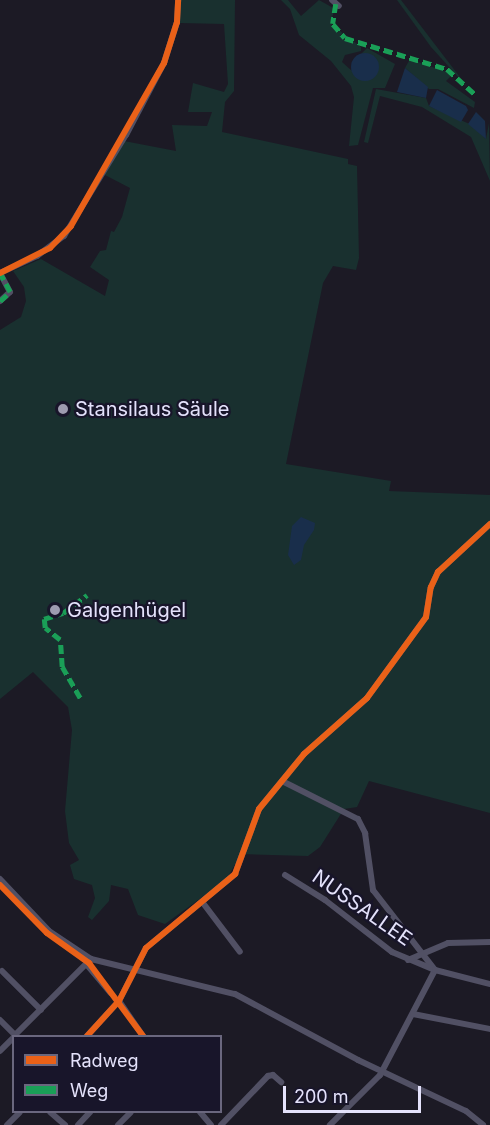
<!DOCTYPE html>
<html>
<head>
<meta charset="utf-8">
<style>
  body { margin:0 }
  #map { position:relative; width:490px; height:1125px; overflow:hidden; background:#1c1a25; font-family:Inter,sans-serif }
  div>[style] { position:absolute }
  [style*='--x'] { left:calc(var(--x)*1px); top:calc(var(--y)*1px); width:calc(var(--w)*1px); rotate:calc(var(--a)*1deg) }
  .green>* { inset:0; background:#19302f }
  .water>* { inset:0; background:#192e4b }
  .round { border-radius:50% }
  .minor>* { height:6px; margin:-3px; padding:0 3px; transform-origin:3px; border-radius:3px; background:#515064 }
  .quiet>* { height:4.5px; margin-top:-2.25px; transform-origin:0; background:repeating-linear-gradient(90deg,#1a9f57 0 9px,transparent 0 13.5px) }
  .cycleway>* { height:6px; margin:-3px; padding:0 3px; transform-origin:3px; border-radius:3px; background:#ea6118 }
  .dots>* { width:16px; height:16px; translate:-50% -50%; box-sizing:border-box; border:3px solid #18152a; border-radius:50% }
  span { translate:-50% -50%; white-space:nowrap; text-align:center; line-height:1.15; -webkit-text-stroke:4.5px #18152a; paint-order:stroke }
  .poi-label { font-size:20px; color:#e4e2fb }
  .left { translate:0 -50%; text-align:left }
  .street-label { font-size:20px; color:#e4e2fb }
  .legend { position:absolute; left:12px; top:1035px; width:210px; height:78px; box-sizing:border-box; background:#18152a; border:2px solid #6a677e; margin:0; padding:8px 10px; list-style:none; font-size:18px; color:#e4e2fb }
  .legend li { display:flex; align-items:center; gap:12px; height:30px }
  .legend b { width:30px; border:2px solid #6a677e }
  .scale { position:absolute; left:283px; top:1086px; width:138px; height:27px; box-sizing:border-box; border:3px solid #e4e2fb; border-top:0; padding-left:8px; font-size:18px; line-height:21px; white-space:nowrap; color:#e4e2fb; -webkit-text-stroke:4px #18152a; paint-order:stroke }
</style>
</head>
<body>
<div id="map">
  <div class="green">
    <div style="clip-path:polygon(179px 0,235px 0,234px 91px,225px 102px,222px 132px,348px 159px,348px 164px,357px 166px,359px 258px,356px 270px,333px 266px,323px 283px,286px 464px,391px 481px,389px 491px,490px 495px,490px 813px,369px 781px,357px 807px,344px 809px,320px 847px,308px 856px,241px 854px,226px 880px,165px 924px,138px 915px,128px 889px,111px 885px,109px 901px,92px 920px,88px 917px,95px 898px,92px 885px,74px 879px,70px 865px,79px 860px,69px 843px,65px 811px,72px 730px,68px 707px,33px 672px,0 699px,0 330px,21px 317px,26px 301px,24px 287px,13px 271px,41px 259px,105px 296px,109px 280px,90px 267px,100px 251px,106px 250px,111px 231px,114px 232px,122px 217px,130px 188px,103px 174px,124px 141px,176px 151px,172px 125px,207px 126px,212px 112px,188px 112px,193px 83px,224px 92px,228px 84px,224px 24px,180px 23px)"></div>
    <div style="clip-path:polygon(281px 0,288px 0,301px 16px,319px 0,335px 9px,330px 23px,361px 47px,361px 51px,345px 55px,342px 62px,361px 79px,365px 53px,361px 54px,367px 48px,395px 64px,385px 88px,373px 88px,358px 145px,349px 146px,354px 97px,351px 86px,331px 61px,299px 35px,290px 9px)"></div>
    <div style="clip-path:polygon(397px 0,401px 0,469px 89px,431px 47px)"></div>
    <div style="clip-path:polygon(410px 59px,449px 73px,452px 75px,446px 81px,475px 102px,474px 108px,438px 89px,429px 89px,405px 68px)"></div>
    <div style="clip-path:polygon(376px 89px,426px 98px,429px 106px,474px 126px,486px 139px,489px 123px,490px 181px,471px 137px,422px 107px,380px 96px,368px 143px,364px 142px)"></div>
  </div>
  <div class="water">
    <div class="round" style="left:351px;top:53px;width:28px;height:28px"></div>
    <div style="clip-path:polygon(405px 68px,428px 87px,426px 98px,397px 92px)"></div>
    <div style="clip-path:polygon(437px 90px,466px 106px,468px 110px,461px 122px,429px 106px)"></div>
    <div style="clip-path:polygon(476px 112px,485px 121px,486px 139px,468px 124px)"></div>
    <div style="clip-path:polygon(301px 517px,315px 523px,314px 530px,304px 545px,301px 560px,294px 565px,288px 555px,292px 526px)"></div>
  </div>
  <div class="minor">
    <div style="--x:332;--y:0;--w:9;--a:41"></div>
    <div style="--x:0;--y:301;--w:13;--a:-42"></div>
    <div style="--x:10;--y:292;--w:21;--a:-118"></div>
    <div style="--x:0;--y:273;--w:41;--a:-24.7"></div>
    <div style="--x:37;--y:256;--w:34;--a:-37"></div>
    <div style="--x:64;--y:236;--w:119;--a:-58.5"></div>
    <div style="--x:126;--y:135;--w:81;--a:-62.2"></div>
    <div style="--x:164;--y:63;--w:43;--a:-72.4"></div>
    <div style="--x:177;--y:22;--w:22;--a:-87"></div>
    <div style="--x:282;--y:781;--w:85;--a:26.6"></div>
    <div style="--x:358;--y:819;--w:16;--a:63"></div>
    <div style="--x:365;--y:833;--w:58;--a:82"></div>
    <div style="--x:373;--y:890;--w:101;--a:52.2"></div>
    <div style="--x:435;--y:970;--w:119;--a:117.6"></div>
    <div style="--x:380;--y:1075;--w:71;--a:135"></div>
    <div style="--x:285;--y:875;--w:47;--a:32"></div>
    <div style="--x:325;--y:900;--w:85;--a:37.8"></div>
    <div style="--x:392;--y:952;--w:47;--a:22.7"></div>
    <div style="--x:435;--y:970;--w:57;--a:14.3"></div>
    <div style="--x:0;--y:879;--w:71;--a:46.7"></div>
    <div style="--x:49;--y:931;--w:50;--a:33.7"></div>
    <div style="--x:91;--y:959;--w:148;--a:13.7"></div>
    <div style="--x:235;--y:994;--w:140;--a:28.2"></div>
    <div style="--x:358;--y:1060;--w:119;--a:25.3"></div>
    <div style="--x:466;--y:1111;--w:22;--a:39"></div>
    <div style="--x:203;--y:903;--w:61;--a:52.9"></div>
    <div style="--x:408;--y:960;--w:43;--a:-23"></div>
    <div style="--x:448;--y:943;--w:42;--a:-1.4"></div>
    <div style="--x:88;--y:966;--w:35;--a:50"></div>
    <div style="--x:2;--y:971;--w:55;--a:45"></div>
    <div style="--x:119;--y:1001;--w:42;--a:55.6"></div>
    <div style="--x:413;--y:1014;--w:78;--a:11"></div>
    <div style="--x:0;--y:1020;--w:21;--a:45"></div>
    <div style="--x:14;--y:1036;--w:109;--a:-45"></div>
    <div style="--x:87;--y:1036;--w:47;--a:-47.6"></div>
    <div style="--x:119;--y:1001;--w:59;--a:-63"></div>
    <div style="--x:146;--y:948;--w:116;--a:-39.7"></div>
    <div style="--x:235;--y:874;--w:69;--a:-69.7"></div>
    <div style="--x:259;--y:809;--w:71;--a:-50.7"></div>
    <div style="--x:304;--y:754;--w:84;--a:-41.6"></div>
    <div style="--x:367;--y:698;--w:100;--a:-53.9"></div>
    <div style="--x:426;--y:617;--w:30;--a:-81"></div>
    <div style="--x:431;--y:587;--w:17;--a:-65"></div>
    <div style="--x:438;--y:572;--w:71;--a:-42.7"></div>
    <div style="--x:0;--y:1051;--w:20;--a:-45"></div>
    <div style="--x:50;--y:1112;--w:20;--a:41"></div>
    <div style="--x:200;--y:1112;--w:17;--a:50"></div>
    <div style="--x:7;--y:1125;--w:18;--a:-45"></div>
    <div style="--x:78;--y:1125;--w:18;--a:-47"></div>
    <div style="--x:118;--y:1125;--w:18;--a:-45"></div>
    <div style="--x:221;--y:1125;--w:68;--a:-46.2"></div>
    <div style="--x:268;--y:1076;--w:5;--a:-11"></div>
    <div style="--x:273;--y:1075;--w:11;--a:41"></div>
  </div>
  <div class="quiet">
    <div style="--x:336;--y:4;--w:20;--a:99"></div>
    <div style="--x:333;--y:24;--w:18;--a:49"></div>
    <div style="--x:345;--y:38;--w:107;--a:16.9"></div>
    <div style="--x:447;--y:69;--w:38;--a:42"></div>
    <div style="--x:0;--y:301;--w:13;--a:-42"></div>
    <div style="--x:10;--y:292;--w:21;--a:-118"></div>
    <div style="--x:80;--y:698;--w:36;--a:-120"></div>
    <div style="--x:62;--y:667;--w:27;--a:-94"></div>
    <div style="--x:60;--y:640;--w:19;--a:-141"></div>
    <div style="--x:45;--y:628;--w:9;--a:-96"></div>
    <div style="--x:44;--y:619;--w:20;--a:-18"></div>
    <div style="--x:63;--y:613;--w:30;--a:-37"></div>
  </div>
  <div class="cycleway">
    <div style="--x:0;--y:273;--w:56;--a:-26.6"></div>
    <div style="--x:50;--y:248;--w:30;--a:-46"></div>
    <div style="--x:71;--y:226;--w:188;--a:-60.3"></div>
    <div style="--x:164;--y:63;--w:43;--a:-72.4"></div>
    <div style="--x:177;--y:22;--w:22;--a:-87"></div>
    <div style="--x:0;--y:885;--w:67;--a:45.6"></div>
    <div style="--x:47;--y:933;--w:52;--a:35.5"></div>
    <div style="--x:89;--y:963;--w:91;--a:53.5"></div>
    <div style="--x:87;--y:1036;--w:47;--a:-47.6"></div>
    <div style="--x:119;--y:1001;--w:59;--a:-63"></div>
    <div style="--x:146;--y:948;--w:116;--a:-39.7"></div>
    <div style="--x:235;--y:874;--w:69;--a:-69.7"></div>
    <div style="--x:259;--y:809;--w:71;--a:-50.7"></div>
    <div style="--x:304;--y:754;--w:84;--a:-41.6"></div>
    <div style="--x:367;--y:698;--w:100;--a:-53.9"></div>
    <div style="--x:426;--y:617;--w:30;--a:-81"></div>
    <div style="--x:431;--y:587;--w:17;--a:-65"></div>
    <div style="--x:438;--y:572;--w:71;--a:-42.7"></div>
  </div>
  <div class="dots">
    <div style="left:63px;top:409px;background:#9e9cb0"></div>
    <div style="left:55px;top:610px;background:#9e9cb0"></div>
  </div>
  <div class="poi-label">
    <span class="left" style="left:75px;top:409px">Stansilaus Säule</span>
    <span class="left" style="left:67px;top:610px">Galgenhügel</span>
  </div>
  <div class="street-label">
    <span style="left:362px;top:908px;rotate:35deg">NUSSALLEE</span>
  </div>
  <ul class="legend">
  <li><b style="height:8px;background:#ea6118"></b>Radweg</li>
  <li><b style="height:8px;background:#1a9f57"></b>Weg</li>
  </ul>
  <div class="scale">200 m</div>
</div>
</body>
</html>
